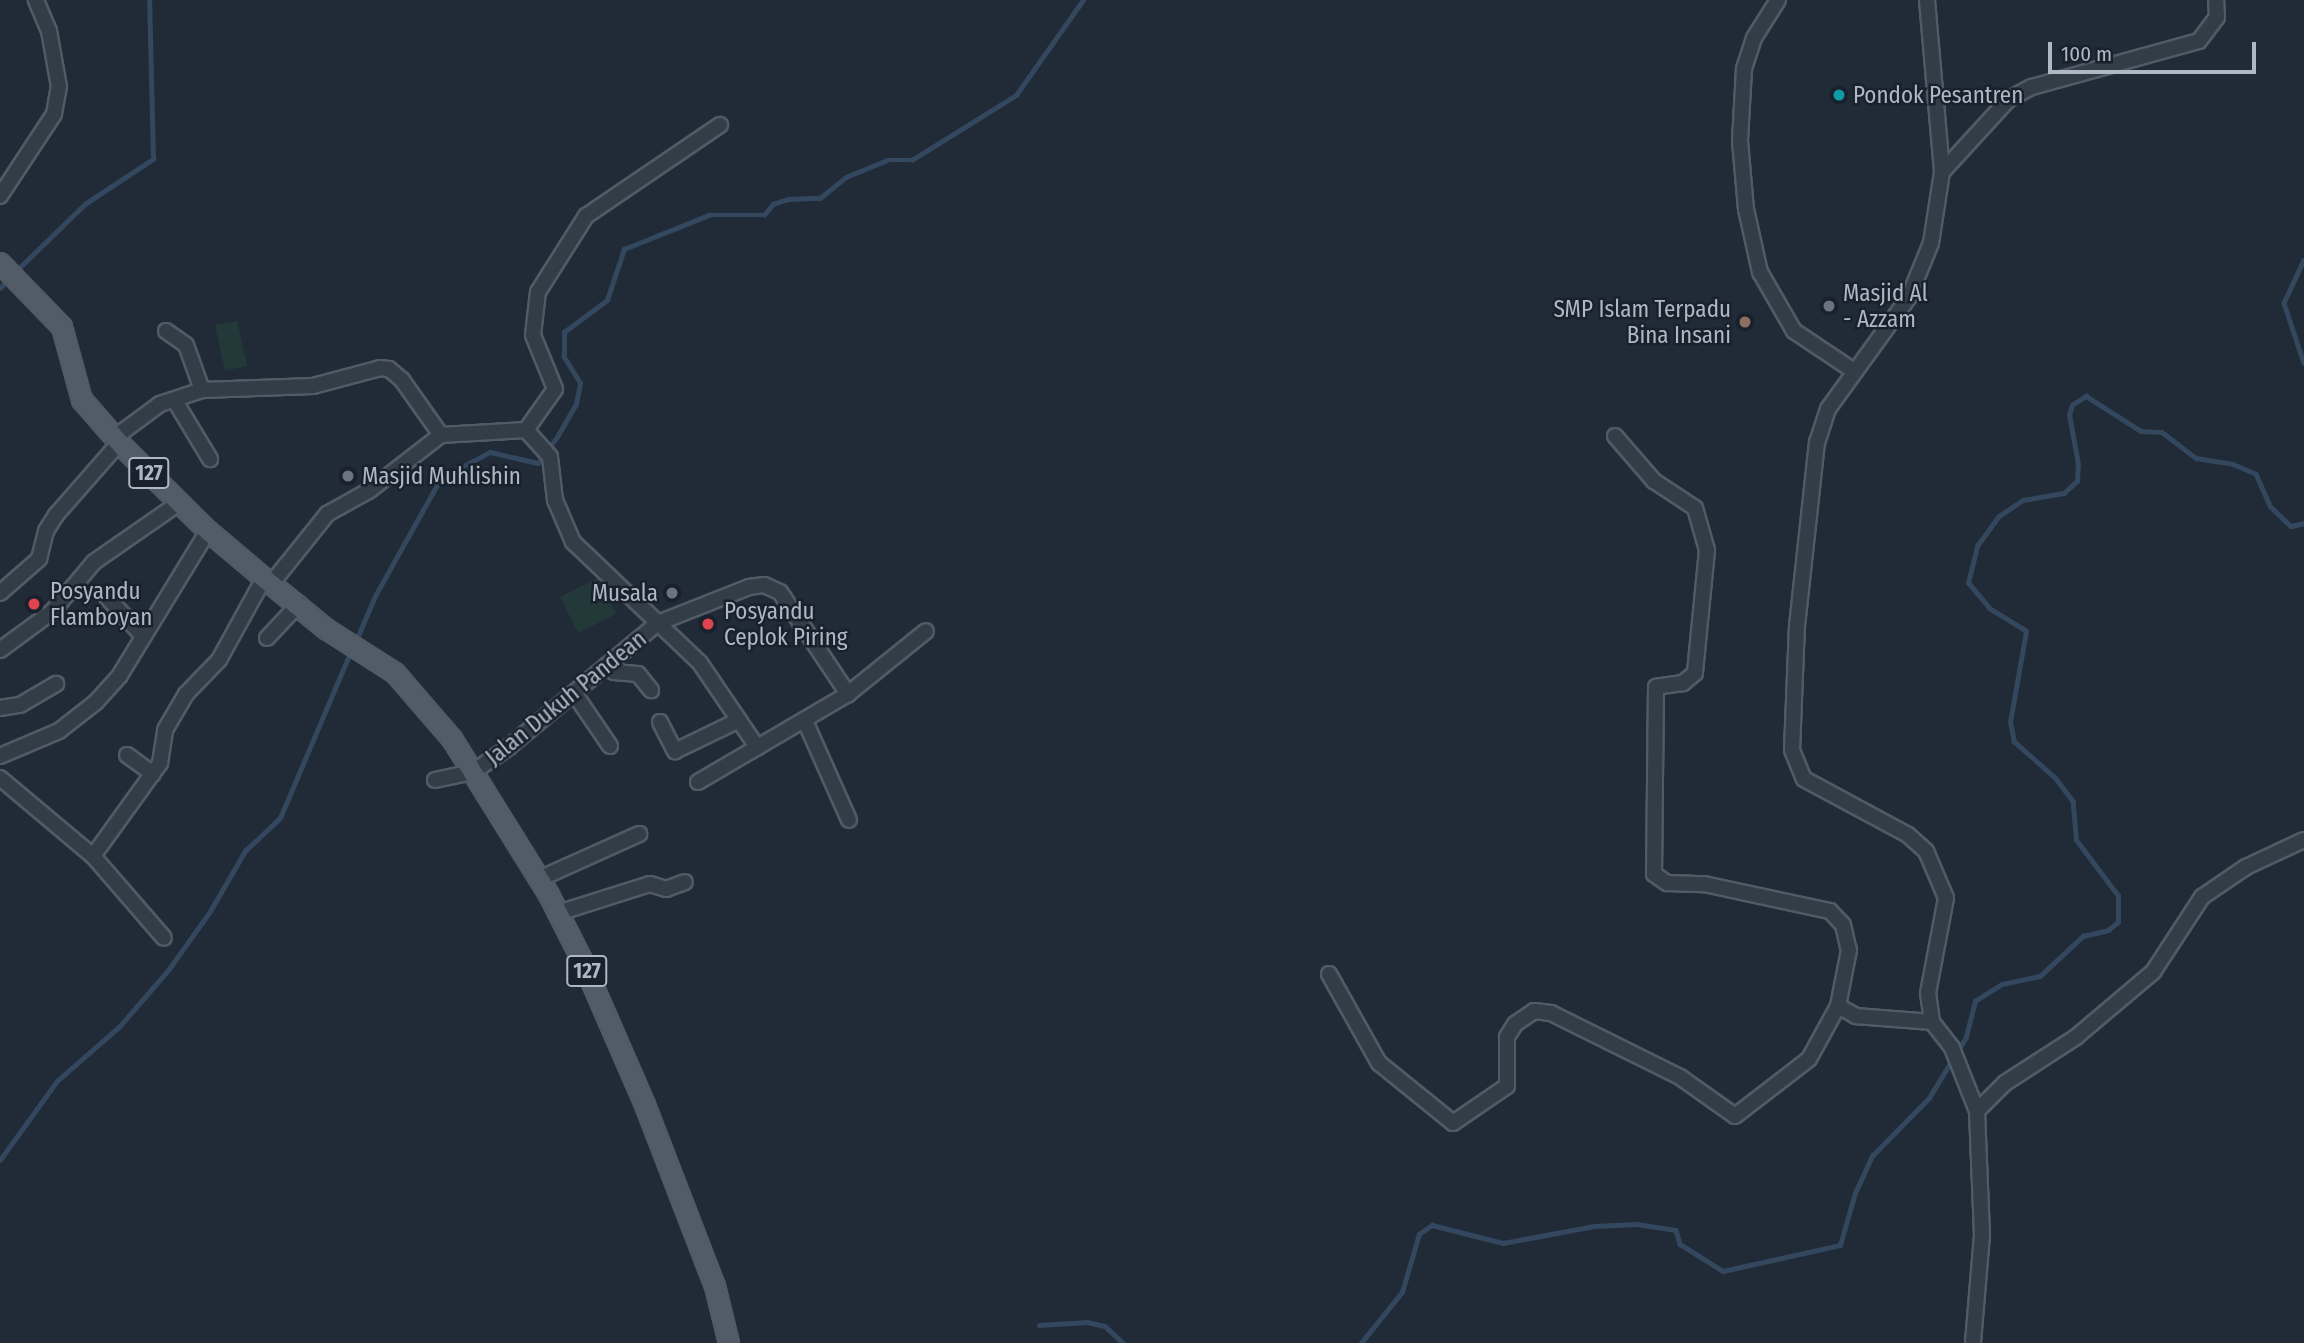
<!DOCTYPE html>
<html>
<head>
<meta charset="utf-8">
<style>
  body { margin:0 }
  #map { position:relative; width:2304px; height:1343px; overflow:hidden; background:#202b37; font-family:"Fira Sans Condensed",sans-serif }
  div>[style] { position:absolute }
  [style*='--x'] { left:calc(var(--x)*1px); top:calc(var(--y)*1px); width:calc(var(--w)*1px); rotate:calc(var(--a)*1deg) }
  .green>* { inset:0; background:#233839 }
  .stream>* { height:4.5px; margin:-2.25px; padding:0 2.25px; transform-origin:2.25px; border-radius:2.25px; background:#33475f }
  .roads { filter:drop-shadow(2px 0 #515a65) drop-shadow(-2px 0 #515a65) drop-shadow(0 2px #515a65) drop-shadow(0 -2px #515a65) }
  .minor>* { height:14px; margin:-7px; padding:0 7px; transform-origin:7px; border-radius:7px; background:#333d47 }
  .major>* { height:18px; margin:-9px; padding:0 9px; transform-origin:9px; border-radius:9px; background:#515c68 }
  .dots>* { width:19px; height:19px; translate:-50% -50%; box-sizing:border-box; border:4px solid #19222c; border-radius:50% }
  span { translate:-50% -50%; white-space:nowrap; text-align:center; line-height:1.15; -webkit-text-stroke:5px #19222c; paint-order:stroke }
  .shield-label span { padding:2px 5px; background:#19222c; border:2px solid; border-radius:5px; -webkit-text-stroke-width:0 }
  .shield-label { font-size:21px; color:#aeb7c4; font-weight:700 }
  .poi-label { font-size:23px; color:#aeb7c4 }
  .left { translate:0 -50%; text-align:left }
  .right { translate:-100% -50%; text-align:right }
  .street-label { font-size:23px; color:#aeb7c4 }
  .scale { position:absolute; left:2048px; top:42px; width:208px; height:32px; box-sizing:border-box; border:4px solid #aeb7c4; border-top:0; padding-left:9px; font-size:21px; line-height:24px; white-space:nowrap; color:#aeb7c4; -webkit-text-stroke:5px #19222c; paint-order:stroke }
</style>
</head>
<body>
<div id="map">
  <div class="green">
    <div style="clip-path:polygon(237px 321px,247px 366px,225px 371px,215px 325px)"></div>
    <div style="clip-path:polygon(598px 578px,616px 614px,578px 633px,560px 597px)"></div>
  </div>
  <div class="stream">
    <div style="--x:2304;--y:260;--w:47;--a:114.9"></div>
    <div style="--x:2284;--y:303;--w:63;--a:71.6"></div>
    <div style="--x:15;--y:272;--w:98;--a:-44.2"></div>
    <div style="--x:85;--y:204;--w:82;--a:-33.5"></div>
    <div style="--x:153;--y:159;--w:159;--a:-91.4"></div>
    <div style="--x:0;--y:288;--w:13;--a:-48"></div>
    <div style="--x:355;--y:643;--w:51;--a:-66.9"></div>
    <div style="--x:375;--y:596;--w:135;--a:-60.8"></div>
    <div style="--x:441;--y:478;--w:55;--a:-28"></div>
    <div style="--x:490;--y:452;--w:49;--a:12.9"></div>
    <div style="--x:538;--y:463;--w:32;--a:-54"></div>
    <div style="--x:557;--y:437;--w:38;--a:-60"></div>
    <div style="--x:576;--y:404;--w:21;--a:-79"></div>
    <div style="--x:580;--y:383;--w:31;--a:-122"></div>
    <div style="--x:564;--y:357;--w:25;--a:-90"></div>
    <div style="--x:564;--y:332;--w:54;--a:-36.7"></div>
    <div style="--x:607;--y:300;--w:54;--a:-71.6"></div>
    <div style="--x:624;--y:249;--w:92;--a:-21.8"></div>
    <div style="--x:709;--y:215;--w:55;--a:0"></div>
    <div style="--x:764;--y:215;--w:14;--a:-51"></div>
    <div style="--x:773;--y:204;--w:16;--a:-18"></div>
    <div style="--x:788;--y:199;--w:32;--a:-2"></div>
    <div style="--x:820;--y:198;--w:33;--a:-39"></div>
    <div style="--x:846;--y:177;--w:44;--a:-22.5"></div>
    <div style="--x:887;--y:160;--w:25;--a:0"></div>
    <div style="--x:912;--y:160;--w:123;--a:-32"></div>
    <div style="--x:1016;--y:95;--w:116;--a:-54.8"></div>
    <div style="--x:1958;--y:1050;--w:15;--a:-58"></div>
    <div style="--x:1966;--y:1037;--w:37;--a:-76"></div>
    <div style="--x:1975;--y:1001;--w:32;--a:-32"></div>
    <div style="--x:2002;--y:984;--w:39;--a:-12"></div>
    <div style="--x:2040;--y:976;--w:59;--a:-42.9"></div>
    <div style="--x:2083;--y:936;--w:26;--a:-13"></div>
    <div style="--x:2108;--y:930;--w:13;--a:-39"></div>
    <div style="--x:2118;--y:922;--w:26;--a:-90"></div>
    <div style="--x:2118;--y:896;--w:70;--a:-126.9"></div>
    <div style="--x:2076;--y:840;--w:38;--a:-95"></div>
    <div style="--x:2073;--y:802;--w:30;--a:-127"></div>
    <div style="--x:2055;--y:778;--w:55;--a:-138.7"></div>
    <div style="--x:2014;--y:742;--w:20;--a:-101"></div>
    <div style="--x:2010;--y:722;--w:92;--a:-80"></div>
    <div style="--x:2026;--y:631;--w:42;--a:-148.6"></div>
    <div style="--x:1990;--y:609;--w:34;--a:-130"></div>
    <div style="--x:1968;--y:583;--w:38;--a:-76"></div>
    <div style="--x:1977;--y:546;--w:37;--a:-54"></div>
    <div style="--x:1999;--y:516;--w:29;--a:-34"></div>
    <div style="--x:2023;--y:500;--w:42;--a:-9.7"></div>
    <div style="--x:2064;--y:493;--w:18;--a:-43"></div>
    <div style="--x:2077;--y:481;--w:17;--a:-87"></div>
    <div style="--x:2078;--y:464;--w:50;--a:-100.4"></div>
    <div style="--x:2069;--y:415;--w:10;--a:-73"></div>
    <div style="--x:2072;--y:405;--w:17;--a:-33"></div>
    <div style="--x:2086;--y:396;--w:65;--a:32.5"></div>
    <div style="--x:2141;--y:431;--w:21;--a:3"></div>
    <div style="--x:2162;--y:432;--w:43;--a:37.4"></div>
    <div style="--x:2196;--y:458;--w:37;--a:9"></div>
    <div style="--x:2233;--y:464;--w:25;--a:23"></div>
    <div style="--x:2256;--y:474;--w:35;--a:66"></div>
    <div style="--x:2270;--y:506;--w:29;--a:44"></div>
    <div style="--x:2291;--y:526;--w:13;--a:-13"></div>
    <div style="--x:0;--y:1160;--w:97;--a:-54.2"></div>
    <div style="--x:57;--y:1081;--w:82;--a:-41.1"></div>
    <div style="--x:119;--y:1027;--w:77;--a:-49.2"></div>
    <div style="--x:169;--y:969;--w:69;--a:-54.5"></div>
    <div style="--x:209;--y:913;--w:72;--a:-59.9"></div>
    <div style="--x:245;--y:851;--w:48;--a:-43.3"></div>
    <div style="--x:280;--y:818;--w:181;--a:-67"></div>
    <div style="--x:1039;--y:1325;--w:48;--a:-3.6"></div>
    <div style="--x:1087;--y:1322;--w:18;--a:13"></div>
    <div style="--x:1105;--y:1326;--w:25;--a:43"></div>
    <div style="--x:1361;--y:1343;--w:65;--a:-51.2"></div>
    <div style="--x:1402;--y:1292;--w:60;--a:-73.7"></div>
    <div style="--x:1419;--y:1234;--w:16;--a:-35"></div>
    <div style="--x:1432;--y:1225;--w:73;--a:14.2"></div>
    <div style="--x:1503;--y:1243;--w:94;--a:-10.5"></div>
    <div style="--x:1595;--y:1226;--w:41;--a:-2.8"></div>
    <div style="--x:1636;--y:1224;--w:40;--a:8.5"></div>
    <div style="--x:1676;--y:1230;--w:15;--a:74"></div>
    <div style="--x:1680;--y:1244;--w:51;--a:32.1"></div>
    <div style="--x:1723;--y:1271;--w:120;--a:-12.5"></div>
    <div style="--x:1840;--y:1245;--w:54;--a:-73.9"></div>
    <div style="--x:1855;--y:1193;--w:41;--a:-65.3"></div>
    <div style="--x:1872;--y:1156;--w:81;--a:-45.5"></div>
    <div style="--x:1929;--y:1098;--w:47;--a:-59"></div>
  </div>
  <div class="roads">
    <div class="minor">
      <div style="--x:1778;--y:0;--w:45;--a:122.3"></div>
      <div style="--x:1754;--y:38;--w:33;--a:108"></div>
      <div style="--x:1744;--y:69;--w:72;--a:93.2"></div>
      <div style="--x:1740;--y:141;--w:68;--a:85"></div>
      <div style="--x:1746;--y:209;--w:65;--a:77.5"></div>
      <div style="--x:1760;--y:272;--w:68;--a:60"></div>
      <div style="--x:1794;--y:331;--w:72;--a:33.7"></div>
      <div style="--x:1927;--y:0;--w:173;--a:85"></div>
      <div style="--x:1942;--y:172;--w:72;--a:98.8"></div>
      <div style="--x:1931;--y:243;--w:58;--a:112.2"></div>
      <div style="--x:1909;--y:297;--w:138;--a:125.9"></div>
      <div style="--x:1828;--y:409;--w:35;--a:108"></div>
      <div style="--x:1817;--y:442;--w:184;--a:96.2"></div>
      <div style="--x:1797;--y:625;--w:125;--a:92.3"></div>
      <div style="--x:1792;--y:750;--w:31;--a:68"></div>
      <div style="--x:1804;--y:779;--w:118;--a:28.3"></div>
      <div style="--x:1908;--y:835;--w:24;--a:42"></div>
      <div style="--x:1926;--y:851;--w:51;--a:66.9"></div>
      <div style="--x:1946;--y:898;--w:97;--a:100.7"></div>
      <div style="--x:1928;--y:993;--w:29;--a:82"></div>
      <div style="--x:1932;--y:1022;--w:33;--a:52"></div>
      <div style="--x:1952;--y:1048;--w:68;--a:68.4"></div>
      <div style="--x:1977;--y:1111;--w:124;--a:87.7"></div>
      <div style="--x:1982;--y:1235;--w:108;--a:94.8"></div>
      <div style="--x:1942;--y:172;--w:99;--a:-47.5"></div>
      <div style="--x:2009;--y:99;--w:26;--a:-28"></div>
      <div style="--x:2032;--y:87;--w:173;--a:-15.4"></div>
      <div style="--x:2199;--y:41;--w:30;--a:-53"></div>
      <div style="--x:2217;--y:17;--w:17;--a:-93"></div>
      <div style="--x:0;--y:196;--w:98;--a:-56.6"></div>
      <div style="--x:54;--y:114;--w:27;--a:-80"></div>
      <div style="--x:59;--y:87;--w:57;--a:-100.1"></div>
      <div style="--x:49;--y:31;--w:34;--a:-113"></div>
      <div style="--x:166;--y:331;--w:24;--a:35"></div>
      <div style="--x:186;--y:345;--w:48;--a:70.4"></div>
      <div style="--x:175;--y:401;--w:68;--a:58.9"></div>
      <div style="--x:526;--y:430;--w:50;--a:-54.7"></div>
      <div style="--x:555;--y:389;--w:58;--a:-112.2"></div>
      <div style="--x:533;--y:335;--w:43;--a:-83.4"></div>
      <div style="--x:538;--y:292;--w:90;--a:-57.7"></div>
      <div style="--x:586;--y:216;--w:162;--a:-34.2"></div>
      <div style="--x:1615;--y:436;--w:60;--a:49.1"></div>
      <div style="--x:1654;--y:481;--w:49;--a:33.4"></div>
      <div style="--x:1695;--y:508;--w:44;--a:74.1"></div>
      <div style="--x:1707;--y:550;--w:124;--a:95.6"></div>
      <div style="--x:1695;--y:673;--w:16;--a:140"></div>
      <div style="--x:1683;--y:683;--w:27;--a:172"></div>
      <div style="--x:1656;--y:687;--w:187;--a:90.6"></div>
      <div style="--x:1654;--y:874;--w:16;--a:35"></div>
      <div style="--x:1667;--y:883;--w:37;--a:2"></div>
      <div style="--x:1704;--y:884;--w:129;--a:12.1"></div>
      <div style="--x:1830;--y:911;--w:19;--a:47"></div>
      <div style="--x:1843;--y:925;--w:26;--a:77"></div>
      <div style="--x:1849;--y:950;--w:57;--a:101.1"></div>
      <div style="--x:1838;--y:1006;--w:21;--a:29"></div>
      <div style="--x:1856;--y:1016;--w:76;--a:4.5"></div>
      <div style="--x:114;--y:438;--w:57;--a:-36.5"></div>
      <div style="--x:160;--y:404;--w:44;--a:-18.4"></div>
      <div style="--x:202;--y:390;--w:111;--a:-2.1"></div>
      <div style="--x:313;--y:386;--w:69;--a:-15"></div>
      <div style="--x:380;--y:368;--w:9;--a:6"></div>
      <div style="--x:389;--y:369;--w:17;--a:40"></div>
      <div style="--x:402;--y:380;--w:67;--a:54.7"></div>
      <div style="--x:271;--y:584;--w:90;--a:-51.3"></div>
      <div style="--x:327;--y:514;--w:49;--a:-29.2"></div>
      <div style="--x:370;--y:490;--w:90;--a:-37.8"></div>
      <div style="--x:441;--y:435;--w:85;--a:-3.4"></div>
      <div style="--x:526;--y:430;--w:36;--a:48"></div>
      <div style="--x:550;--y:457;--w:43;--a:83.4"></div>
      <div style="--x:555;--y:500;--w:46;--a:66.8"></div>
      <div style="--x:573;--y:542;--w:175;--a:43.6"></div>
      <div style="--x:700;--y:663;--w:102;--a:55.8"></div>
      <div style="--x:0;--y:593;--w:52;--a:-41.1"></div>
      <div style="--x:39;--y:559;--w:29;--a:-76"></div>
      <div style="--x:46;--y:531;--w:19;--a:-58"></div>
      <div style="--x:56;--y:515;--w:96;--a:-48.8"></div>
      <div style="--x:106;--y:596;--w:53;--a:47.3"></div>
      <div style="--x:267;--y:638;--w:47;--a:-46.7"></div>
      <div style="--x:0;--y:650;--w:64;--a:-36.2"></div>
      <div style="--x:52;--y:612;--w:65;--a:-50"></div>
      <div style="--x:94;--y:562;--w:103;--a:-34.8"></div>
      <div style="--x:607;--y:665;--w:10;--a:45"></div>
      <div style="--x:614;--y:672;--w:24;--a:5"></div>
      <div style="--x:638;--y:674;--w:21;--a:51"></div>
      <div style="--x:574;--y:693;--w:64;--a:55.8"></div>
      <div style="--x:0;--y:708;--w:20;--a:-9"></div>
      <div style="--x:20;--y:705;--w:42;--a:-30.3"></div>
      <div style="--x:805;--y:721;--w:108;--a:66"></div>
      <div style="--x:660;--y:722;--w:33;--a:63"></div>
      <div style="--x:675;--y:751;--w:71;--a:-25.8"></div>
      <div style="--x:127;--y:755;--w:32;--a:36"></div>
      <div style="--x:0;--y:756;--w:64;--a:-23"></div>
      <div style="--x:59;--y:731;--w:47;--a:-38.1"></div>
      <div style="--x:96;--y:702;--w:36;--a:-48"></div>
      <div style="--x:120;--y:675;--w:169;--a:-58.6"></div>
      <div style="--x:0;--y:778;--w:121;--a:40"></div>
      <div style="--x:93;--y:856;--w:108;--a:49.1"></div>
      <div style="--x:435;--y:780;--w:39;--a:-12"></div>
      <div style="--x:473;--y:772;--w:44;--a:-34.8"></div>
      <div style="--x:509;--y:747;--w:194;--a:-39.8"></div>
      <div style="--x:658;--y:623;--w:98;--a:-21.6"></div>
      <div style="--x:749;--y:587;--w:15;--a:-8"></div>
      <div style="--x:764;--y:585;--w:17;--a:24"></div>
      <div style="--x:780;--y:592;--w:123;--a:56.3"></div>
      <div style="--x:698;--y:782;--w:174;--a:-30.4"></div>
      <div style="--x:848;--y:694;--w:100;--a:-38.9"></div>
      <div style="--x:93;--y:856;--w:115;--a:-54.2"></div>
      <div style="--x:160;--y:763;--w:33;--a:-81"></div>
      <div style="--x:165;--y:730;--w:42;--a:-59.7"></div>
      <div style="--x:186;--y:694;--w:47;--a:-45.9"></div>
      <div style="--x:219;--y:660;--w:94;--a:-61.2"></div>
      <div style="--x:539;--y:879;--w:110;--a:-24.2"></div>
      <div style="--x:558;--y:913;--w:96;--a:-17.5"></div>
      <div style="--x:650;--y:884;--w:17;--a:17"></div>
      <div style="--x:666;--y:889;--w:20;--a:-20"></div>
      <div style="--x:1329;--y:974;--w:102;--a:60.7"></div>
      <div style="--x:1379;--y:1063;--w:95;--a:39"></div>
      <div style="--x:1453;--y:1123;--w:65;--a:-34.4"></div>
      <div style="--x:1507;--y:1086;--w:49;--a:-90"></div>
      <div style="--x:1507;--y:1037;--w:15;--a:-58"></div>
      <div style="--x:1515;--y:1024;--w:23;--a:-34"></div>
      <div style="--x:1534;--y:1011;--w:17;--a:7"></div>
      <div style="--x:1551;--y:1013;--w:144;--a:26.4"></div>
      <div style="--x:1680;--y:1077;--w:67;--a:35.3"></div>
      <div style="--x:1735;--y:1116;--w:93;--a:-37.6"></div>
      <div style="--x:1809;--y:1059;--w:60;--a:-61.3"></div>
      <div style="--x:1977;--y:1111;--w:40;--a:-45"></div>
      <div style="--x:2005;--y:1083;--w:85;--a:-32.9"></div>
      <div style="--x:2076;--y:1037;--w:101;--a:-40.2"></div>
      <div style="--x:2153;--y:972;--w:90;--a:-56.8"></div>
      <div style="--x:2202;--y:897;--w:53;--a:-34.3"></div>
      <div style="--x:2246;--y:867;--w:64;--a:-25"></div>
    </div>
    <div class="major">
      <div style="--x:0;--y:263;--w:89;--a:45.9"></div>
      <div style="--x:62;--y:327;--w:76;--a:74.7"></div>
      <div style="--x:82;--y:400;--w:62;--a:48.9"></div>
      <div style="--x:123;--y:447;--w:120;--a:44.7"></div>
      <div style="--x:208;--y:531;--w:82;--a:40.1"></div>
      <div style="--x:271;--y:584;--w:71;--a:39.3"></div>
      <div style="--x:326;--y:629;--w:82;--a:32.5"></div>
      <div style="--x:395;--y:673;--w:87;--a:49.2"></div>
      <div style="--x:452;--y:739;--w:181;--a:58.1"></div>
      <div style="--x:548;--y:893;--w:75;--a:63.1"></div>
      <div style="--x:582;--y:960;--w:158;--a:66.5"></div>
      <div style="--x:645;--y:1105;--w:194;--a:68.9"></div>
      <div style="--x:715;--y:1286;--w:59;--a:76.2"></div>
    </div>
  </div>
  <div class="dots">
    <div style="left:1839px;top:95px;background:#0f9aa8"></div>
    <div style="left:1829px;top:306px;background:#6b7280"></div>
    <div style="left:1745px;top:322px;background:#8d6e63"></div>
    <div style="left:348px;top:476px;background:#6b7280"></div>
    <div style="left:672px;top:593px;background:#6b7280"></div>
    <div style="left:34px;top:604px;background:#e0444e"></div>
    <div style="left:708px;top:624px;background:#e0444e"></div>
  </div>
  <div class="shield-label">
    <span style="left:149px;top:473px">127</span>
    <span style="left:587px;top:971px">127</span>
  </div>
  <div class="poi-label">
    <span class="left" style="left:1853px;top:95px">Pondok Pesantren</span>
    <span class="left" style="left:1843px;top:306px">Masjid Al<br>- Azzam</span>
    <span class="right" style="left:1731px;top:322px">SMP Islam Terpadu<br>Bina Insani</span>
    <span class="left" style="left:362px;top:476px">Masjid Muhlishin</span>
    <span class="left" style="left:50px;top:604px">Posyandu<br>Flamboyan</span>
    <span class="right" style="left:658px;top:593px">Musala</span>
    <span class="left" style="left:724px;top:624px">Posyandu<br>Ceplok Piring</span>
  </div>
  <div class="street-label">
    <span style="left:566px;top:698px;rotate:-39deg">Jalan Dukuh Pandean</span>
  </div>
  <div class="scale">100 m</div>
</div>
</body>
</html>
